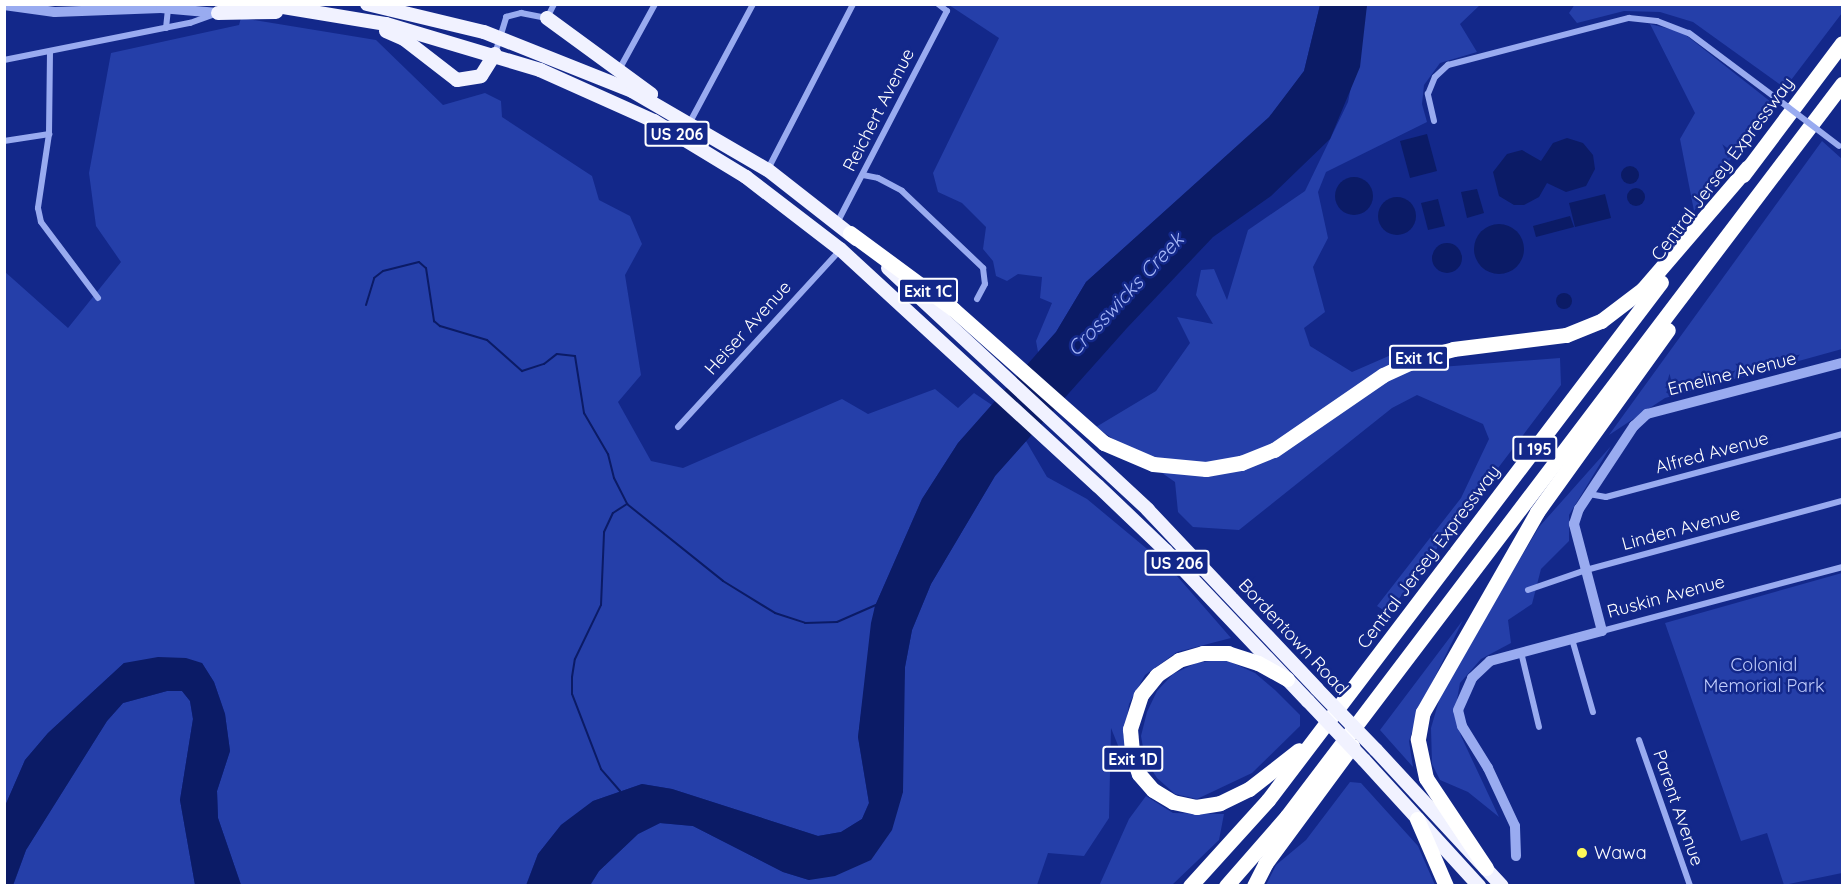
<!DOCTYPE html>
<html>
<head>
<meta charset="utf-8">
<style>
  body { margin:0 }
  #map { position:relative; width:1847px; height:890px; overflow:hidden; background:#13288a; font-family:Quicksand,sans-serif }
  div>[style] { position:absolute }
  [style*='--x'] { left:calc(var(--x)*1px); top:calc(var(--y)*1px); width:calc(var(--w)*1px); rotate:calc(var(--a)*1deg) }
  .green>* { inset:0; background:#253fa9 }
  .water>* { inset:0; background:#0b1b66 }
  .round { border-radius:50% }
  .stream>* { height:2px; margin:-1px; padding:0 1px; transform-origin:1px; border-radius:1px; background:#0b1b66 }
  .minor>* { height:6px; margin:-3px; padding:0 3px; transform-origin:3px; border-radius:3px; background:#99abf0 }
  .tertiary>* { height:10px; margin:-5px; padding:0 5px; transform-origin:5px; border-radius:5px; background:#99abf0 }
  .trunk>* { height:14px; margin:-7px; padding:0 7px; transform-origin:7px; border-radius:7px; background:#f1f2ff }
  .motorway>* { height:15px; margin:-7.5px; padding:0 7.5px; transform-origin:7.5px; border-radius:7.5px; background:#fff }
  .minor-bridge>* { height:6px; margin:-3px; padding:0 3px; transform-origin:3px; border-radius:3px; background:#99abf0 }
  .trunk-bridge>* { height:14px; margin:-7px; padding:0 7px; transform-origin:7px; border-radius:7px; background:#f1f2ff }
  .dots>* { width:16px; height:16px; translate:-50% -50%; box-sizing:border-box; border:3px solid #13288a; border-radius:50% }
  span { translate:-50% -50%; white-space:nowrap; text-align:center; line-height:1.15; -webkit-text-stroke:5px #13288a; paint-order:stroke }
  .shield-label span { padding:2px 4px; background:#13288a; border:2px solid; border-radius:4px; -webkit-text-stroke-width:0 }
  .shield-label { font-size:16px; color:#fff; font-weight:700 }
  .street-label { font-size:18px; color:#fff }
  .park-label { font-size:18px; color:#c0ccfc }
  .poi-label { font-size:18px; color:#fff }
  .left { translate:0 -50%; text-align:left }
  .water-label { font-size:20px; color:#a5b6f8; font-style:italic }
  .frame { position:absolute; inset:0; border:6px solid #fff; pointer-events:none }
</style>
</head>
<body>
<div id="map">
  <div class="green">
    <div style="clip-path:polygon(1575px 4px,1842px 4px,1842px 13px,1785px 88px,1693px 22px,1660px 12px,1624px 11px,1577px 23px,1569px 13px)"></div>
    <div style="clip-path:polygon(949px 5px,1320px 5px,1304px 71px,1269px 118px,1086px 282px,1056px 332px,1038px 352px,1036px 341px,1052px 303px,1040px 298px,1042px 277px,1018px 274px,1007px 281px,996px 276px,993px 261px,983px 249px,986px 227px,962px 203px,938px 192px,933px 173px,999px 38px)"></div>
    <div style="clip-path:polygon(1367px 5px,1480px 5px,1460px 24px,1477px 52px,1440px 63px,1424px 85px,1422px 104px,1427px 122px,1326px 172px,1318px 192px,1328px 238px,1313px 267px,1325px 312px,1304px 328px,1310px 346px,1352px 372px,1391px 355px,1414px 369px,1560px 358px,1561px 385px,1388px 613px,1377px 606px,1461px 498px,1489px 439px,1483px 424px,1417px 395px,1392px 408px,1239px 530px,1193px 527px,1178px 512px,1175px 482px,1096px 427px,1156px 391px,1190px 343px,1177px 317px,1213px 324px,1196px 295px,1201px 270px,1214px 269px,1227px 300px,1248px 230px,1305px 191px,1348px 102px)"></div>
    <div style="clip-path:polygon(241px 18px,376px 40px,443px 105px,485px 93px,501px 101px,502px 117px,592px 176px,599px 200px,630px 216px,642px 244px,625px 275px,641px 375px,618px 402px,651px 461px,683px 468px,842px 399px,868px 414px,935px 389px,958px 408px,974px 393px,992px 405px,958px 443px,922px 499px,875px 606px,858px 737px,869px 803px,862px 819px,841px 832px,818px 836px,672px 789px,642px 784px,593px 801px,561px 825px,538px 854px,526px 885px,241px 885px,218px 818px,217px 791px,230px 751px,225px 714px,214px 682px,202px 663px,124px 663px,48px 733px,25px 760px,5px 806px,4px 271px,68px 328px,121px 262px,96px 226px,89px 173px,111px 53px,239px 25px)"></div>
    <div style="clip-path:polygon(1650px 24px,1682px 32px,1771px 102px,1694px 211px,1680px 139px,1695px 113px)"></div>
    <div style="clip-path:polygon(1822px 141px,1842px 159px,1842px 349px,1665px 398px,1609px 435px)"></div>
    <div style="clip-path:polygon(1026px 441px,1047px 477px,1087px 499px,1170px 568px,1231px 638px,1177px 652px,1145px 675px,1129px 704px,1124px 738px,1127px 768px,1111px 728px,1109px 818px,1084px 856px,1048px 853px,1037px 885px,590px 886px,599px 871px,638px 834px,660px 823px,693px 826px,783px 872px,809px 880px,903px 792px,901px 722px,905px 667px,912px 630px,931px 584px,995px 476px)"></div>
    <div style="clip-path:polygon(1611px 446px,1569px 515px,1569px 541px,1541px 569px,1532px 604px,1508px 620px,1511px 643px,1481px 659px,1460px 683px,1455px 711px,1461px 736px,1499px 817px,1468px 792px,1440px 780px,1432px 764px,1431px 728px,1442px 690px,1539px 527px)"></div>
    <div style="clip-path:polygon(1842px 573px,1842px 873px,1784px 885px,1767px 833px,1741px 841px,1665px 623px)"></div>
    <div style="clip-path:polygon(1463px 620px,1421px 705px,1409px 741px,1413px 767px,1380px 730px)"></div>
    <div style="clip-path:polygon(1224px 659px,1255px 673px,1275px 690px,1300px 715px,1300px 726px,1252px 773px,1197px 799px,1175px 794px,1157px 778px,1145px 759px,1141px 736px,1147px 712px,1157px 691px,1173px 674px,1196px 663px)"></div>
    <div style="clip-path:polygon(167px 691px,182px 691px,190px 701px,193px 719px,180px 800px,195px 885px,13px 886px,26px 850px,107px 721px,123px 703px)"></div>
    <div style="clip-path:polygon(1350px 782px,1361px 783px,1418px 846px,1435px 885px,1266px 885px,1276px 865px,1306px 840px)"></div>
    <div style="clip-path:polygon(1146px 796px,1173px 813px,1224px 814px,1219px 840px,1172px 885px,1099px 886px,1129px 819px)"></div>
  </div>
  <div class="water">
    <div style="clip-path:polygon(1320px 5px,1367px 5px,1360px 67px,1330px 139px,1271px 196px,1213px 237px,1127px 328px,995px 476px,931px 584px,912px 630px,905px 667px,903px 792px,892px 830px,871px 860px,835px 876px,809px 880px,783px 872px,693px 826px,660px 823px,638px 834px,599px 871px,590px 885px,526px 886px,538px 854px,561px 825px,593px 801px,642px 784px,672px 789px,818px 836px,841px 832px,862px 819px,869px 803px,858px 737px,871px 623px,875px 606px,922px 499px,958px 443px,1056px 332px,1086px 282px,1269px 117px,1304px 71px)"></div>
    <div style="clip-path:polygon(1427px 134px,1437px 171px,1410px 178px,1400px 141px)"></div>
    <div style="clip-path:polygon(1567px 138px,1583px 143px,1593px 155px,1595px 169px,1586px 186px,1566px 192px,1547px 183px,1539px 197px,1524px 205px,1514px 205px,1499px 196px,1493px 172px,1507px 154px,1522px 150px,1541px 161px,1553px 143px)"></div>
    <div class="round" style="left:1621px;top:166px;width:18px;height:18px"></div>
    <div class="round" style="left:1335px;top:177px;width:38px;height:38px"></div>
    <div class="round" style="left:1627px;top:188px;width:18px;height:18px"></div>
    <div style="clip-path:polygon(1477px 189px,1484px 213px,1467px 218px,1461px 192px)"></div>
    <div style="clip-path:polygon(1605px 194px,1611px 218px,1575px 227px,1569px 203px)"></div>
    <div class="round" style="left:1378px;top:197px;width:38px;height:38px"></div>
    <div style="clip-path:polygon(1438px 199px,1445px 226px,1428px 230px,1421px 203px)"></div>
    <div style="clip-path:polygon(1570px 216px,1574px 227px,1536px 237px,1533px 226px)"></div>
    <div class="round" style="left:1474px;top:224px;width:50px;height:50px"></div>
    <div class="round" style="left:1432px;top:243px;width:30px;height:30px"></div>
    <div class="round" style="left:1556px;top:293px;width:16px;height:16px"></div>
    <div style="clip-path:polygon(158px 657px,186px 658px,202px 663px,214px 682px,225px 714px,230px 751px,217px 791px,218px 818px,241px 885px,195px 885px,180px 800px,193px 719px,190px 701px,182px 691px,167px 691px,123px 703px,107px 721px,26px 850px,13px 885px,5px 885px,5px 806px,25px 760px,48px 733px,124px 663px)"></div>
  </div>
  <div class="stream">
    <div style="--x:366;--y:305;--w:28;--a:-73"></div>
    <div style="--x:374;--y:278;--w:11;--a:-38"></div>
    <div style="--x:383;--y:271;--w:37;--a:-14"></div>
    <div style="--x:419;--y:262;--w:9;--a:41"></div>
    <div style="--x:426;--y:268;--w:54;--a:81.4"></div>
    <div style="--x:434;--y:321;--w:8;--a:40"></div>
    <div style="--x:440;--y:326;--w:49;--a:16.6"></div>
    <div style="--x:487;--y:340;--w:47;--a:41.5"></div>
    <div style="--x:522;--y:371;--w:23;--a:-18"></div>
    <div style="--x:544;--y:364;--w:16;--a:-38"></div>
    <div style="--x:557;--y:354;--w:18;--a:6"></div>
    <div style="--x:575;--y:356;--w:58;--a:81"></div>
    <div style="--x:584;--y:413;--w:48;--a:59.7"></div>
    <div style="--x:608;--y:454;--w:25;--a:76"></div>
    <div style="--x:614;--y:478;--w:29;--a:63"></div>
    <div style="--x:627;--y:504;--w:123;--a:38.7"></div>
    <div style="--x:723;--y:581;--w:61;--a:31.6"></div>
    <div style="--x:775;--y:613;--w:32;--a:18"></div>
    <div style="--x:805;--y:623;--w:32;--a:-2"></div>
    <div style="--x:837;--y:622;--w:43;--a:-23.6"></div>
    <div style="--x:620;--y:791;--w:29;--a:-131"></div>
    <div style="--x:601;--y:769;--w:80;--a:-111.1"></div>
    <div style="--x:572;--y:694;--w:17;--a:-90"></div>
    <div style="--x:572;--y:677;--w:18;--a:-81"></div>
    <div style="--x:575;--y:659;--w:60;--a:-64.3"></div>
    <div style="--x:601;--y:605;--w:73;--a:-87.6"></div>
    <div style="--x:604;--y:532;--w:21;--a:-65"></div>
    <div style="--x:613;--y:513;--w:17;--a:-33"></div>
  </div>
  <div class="minor">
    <div style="--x:166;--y:28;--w:20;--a:-84"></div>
    <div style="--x:50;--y:52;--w:82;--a:90.7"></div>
    <div style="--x:49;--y:134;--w:75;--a:98.5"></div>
    <div style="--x:38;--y:208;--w:14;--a:78"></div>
    <div style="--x:41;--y:222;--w:95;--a:53.1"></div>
    <div style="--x:495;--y:54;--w:39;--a:-73"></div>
    <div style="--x:506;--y:17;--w:16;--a:-15"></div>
    <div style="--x:521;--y:13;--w:26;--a:11"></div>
    <div style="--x:547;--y:18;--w:16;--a:-63"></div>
    <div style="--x:4;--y:60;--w:190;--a:-11.3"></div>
    <div style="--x:190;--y:23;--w:23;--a:-20"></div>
    <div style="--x:620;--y:68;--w:73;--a:-61.3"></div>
    <div style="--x:1434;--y:121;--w:28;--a:-103"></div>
    <div style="--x:1428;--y:94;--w:18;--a:-68"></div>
    <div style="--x:1435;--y:77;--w:18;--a:-43"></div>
    <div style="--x:1448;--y:65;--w:187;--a:-14.6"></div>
    <div style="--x:1629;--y:18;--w:28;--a:6"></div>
    <div style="--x:1657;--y:21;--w:34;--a:21"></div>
    <div style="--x:1689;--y:33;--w:114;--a:36.8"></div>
    <div style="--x:690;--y:122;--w:134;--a:-61.9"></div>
    <div style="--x:4;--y:141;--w:46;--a:-8.8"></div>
    <div style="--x:768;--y:169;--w:186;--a:-62.7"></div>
    <div style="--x:863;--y:175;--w:15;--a:11"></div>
    <div style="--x:878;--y:178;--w:27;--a:28"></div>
    <div style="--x:902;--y:191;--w:112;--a:43.5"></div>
    <div style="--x:983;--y:268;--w:16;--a:83"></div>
    <div style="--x:985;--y:284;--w:17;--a:118"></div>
    <div style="--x:837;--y:223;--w:239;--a:-62.6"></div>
    <div style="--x:947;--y:11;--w:11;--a:-142"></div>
    <div style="--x:678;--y:427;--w:240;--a:-47.5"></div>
    <div style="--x:1589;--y:494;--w:17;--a:10"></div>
    <div style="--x:1606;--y:497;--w:244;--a:-14.9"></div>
    <div style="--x:1528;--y:590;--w:61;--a:-19"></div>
    <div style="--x:1586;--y:570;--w:265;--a:-15.1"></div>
    <div style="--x:1602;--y:631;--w:248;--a:-14.9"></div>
    <div style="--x:1572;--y:639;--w:76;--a:74"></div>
    <div style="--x:1521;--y:652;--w:77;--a:76.5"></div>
    <div style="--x:1639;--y:740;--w:155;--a:70.7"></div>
  </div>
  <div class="tertiary">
    <div style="--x:4;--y:5;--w:51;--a:7.8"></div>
    <div style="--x:55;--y:12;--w:106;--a:-2.2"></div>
    <div style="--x:161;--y:8;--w:57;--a:5"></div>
    <div style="--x:1516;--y:856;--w:30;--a:-92"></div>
    <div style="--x:1515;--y:826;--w:64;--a:-115"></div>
    <div style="--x:1488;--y:768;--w:49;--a:-121.8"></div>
    <div style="--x:1462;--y:726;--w:16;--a:-104"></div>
    <div style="--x:1458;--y:710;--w:35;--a:-66"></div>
    <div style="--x:1472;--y:678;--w:25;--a:-43"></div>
    <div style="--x:1490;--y:661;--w:116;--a:-15"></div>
    <div style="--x:1602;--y:631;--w:111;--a:-104.7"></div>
    <div style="--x:1574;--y:524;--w:16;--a:-72"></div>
    <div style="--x:1579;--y:509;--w:100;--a:-56.5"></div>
    <div style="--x:1634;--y:426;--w:18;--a:-43"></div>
    <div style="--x:1647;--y:414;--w:202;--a:-14.7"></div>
  </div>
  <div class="trunk">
    <div style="--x:265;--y:4;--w:123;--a:9.4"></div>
    <div style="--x:386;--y:24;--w:161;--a:16.6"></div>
    <div style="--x:540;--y:70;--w:125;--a:24.1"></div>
    <div style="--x:654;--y:121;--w:108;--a:31.3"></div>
    <div style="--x:746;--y:177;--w:118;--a:37.5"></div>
    <div style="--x:840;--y:249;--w:350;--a:42.6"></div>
    <div style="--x:1098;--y:486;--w:94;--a:43.7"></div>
    <div style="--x:1166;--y:551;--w:207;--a:46.6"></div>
    <div style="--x:367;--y:4;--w:120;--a:13.5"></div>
    <div style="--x:484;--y:32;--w:159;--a:21.7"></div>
    <div style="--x:632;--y:91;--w:157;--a:30.2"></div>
    <div style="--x:768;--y:170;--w:112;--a:38.1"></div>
    <div style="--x:218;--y:13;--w:58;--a:-1"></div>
    <div style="--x:547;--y:18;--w:129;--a:36.2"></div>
    <div style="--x:386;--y:31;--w:20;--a:24"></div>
    <div style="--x:404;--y:39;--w:67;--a:37.7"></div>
    <div style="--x:457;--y:80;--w:24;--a:-9"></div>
    <div style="--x:481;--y:76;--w:26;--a:-58"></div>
    <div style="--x:888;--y:268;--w:355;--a:42.9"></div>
    <div style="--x:1148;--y:510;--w:246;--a:46.6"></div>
    <div style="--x:1376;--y:750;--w:185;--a:47.2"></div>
    <div style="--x:1364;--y:760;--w:171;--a:47.6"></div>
  </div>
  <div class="motorway">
    <div style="--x:1743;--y:175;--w:165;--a:-53.1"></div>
    <div style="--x:850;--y:233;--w:128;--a:36.4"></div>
    <div style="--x:953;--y:309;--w:202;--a:41.6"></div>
    <div style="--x:1104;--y:443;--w:53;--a:23.2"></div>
    <div style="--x:1153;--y:464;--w:53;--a:5.4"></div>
    <div style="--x:1206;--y:469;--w:36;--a:-10"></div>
    <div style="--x:1241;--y:463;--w:35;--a:-22"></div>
    <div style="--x:1274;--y:450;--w:132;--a:-34.5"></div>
    <div style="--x:1383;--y:375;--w:41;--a:-24.7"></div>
    <div style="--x:1420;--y:358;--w:34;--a:-15"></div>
    <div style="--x:1453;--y:349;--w:114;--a:-7.1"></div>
    <div style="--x:1566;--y:335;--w:38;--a:-22"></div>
    <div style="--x:1601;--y:321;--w:53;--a:-37.3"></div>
    <div style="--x:1643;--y:289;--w:161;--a:-49.3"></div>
    <div style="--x:1287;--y:679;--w:33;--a:-151"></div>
    <div style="--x:1258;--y:663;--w:32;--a:-162"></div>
    <div style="--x:1228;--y:653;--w:25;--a:180"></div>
    <div style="--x:1203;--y:653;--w:25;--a:164"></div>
    <div style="--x:1179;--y:660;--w:27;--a:146"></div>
    <div style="--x:1157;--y:675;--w:26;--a:129"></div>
    <div style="--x:1141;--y:695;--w:36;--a:108"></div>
    <div style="--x:1130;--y:729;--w:25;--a:85"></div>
    <div style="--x:1132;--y:754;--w:21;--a:71"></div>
    <div style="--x:1139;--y:774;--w:21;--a:49"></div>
    <div style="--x:1153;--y:790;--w:23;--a:31"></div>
    <div style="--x:1173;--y:802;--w:24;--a:12"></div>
    <div style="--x:1196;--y:807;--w:24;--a:-9"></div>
    <div style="--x:1220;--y:803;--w:32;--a:-26"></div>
    <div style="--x:1249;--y:789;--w:63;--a:-38"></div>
    <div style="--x:1417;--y:819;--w:73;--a:66.6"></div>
    <div style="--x:1486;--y:868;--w:108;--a:-123.7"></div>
    <div style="--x:1426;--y:778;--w:40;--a:-102"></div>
    <div style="--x:1418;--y:739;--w:27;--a:-80"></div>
    <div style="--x:1423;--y:712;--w:230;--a:-60.3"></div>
    <div style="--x:1537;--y:512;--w:224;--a:-54.3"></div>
    <div style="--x:1190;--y:886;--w:116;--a:-47.8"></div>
    <div style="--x:1268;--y:800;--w:650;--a:-52.81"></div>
    <div style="--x:1226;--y:886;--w:93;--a:-48.9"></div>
    <div style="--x:1287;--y:816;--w:919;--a:-52.83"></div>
    <div style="--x:1254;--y:886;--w:25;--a:-63"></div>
    <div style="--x:1265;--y:864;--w:147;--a:-53.6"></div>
  </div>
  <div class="minor-bridge">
    <div style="--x:1780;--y:101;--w:74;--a:37.3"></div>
  </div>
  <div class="trunk-bridge">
    <div style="--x:1317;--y:689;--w:85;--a:46"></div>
    <div style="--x:1308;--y:701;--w:81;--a:46.5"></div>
  </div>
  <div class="dots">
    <div style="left:1582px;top:853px;background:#fff959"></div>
  </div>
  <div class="shield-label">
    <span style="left:677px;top:134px">US 206</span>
    <span style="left:928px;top:291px">Exit 1C</span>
    <span style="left:1419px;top:358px">Exit 1C</span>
    <span style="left:1535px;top:449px">I 195</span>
    <span style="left:1177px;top:563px">US 206</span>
    <span style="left:1133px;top:759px">Exit 1D</span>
  </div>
  <div class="street-label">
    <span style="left:879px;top:110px;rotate:-63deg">Reichert Avenue</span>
    <span style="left:1723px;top:169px;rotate:-53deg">Central Jersey Expressway</span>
    <span style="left:748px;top:328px;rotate:-48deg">Heiser Avenue</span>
    <span style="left:1732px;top:374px;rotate:-14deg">Emeline Avenue</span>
    <span style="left:1712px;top:453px;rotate:-15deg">Alfred Avenue</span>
    <span style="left:1681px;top:529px;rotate:-15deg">Linden Avenue</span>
    <span style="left:1429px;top:557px;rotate:-53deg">Central Jersey Expressway</span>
    <span style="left:1666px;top:597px;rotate:-15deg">Ruskin Avenue</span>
    <span style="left:1293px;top:637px;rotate:47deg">Bordentown Road</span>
    <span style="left:1678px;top:808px;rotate:71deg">Parent Avenue</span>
  </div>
  <div class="park-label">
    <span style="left:1764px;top:676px">Colonial<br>Memorial Park</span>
  </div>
  <div class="poi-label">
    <span class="left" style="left:1594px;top:853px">Wawa</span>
  </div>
  <div class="water-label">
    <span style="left:1125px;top:294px;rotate:-47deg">Crosswicks Creek</span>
  </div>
  <div class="frame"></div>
</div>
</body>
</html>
